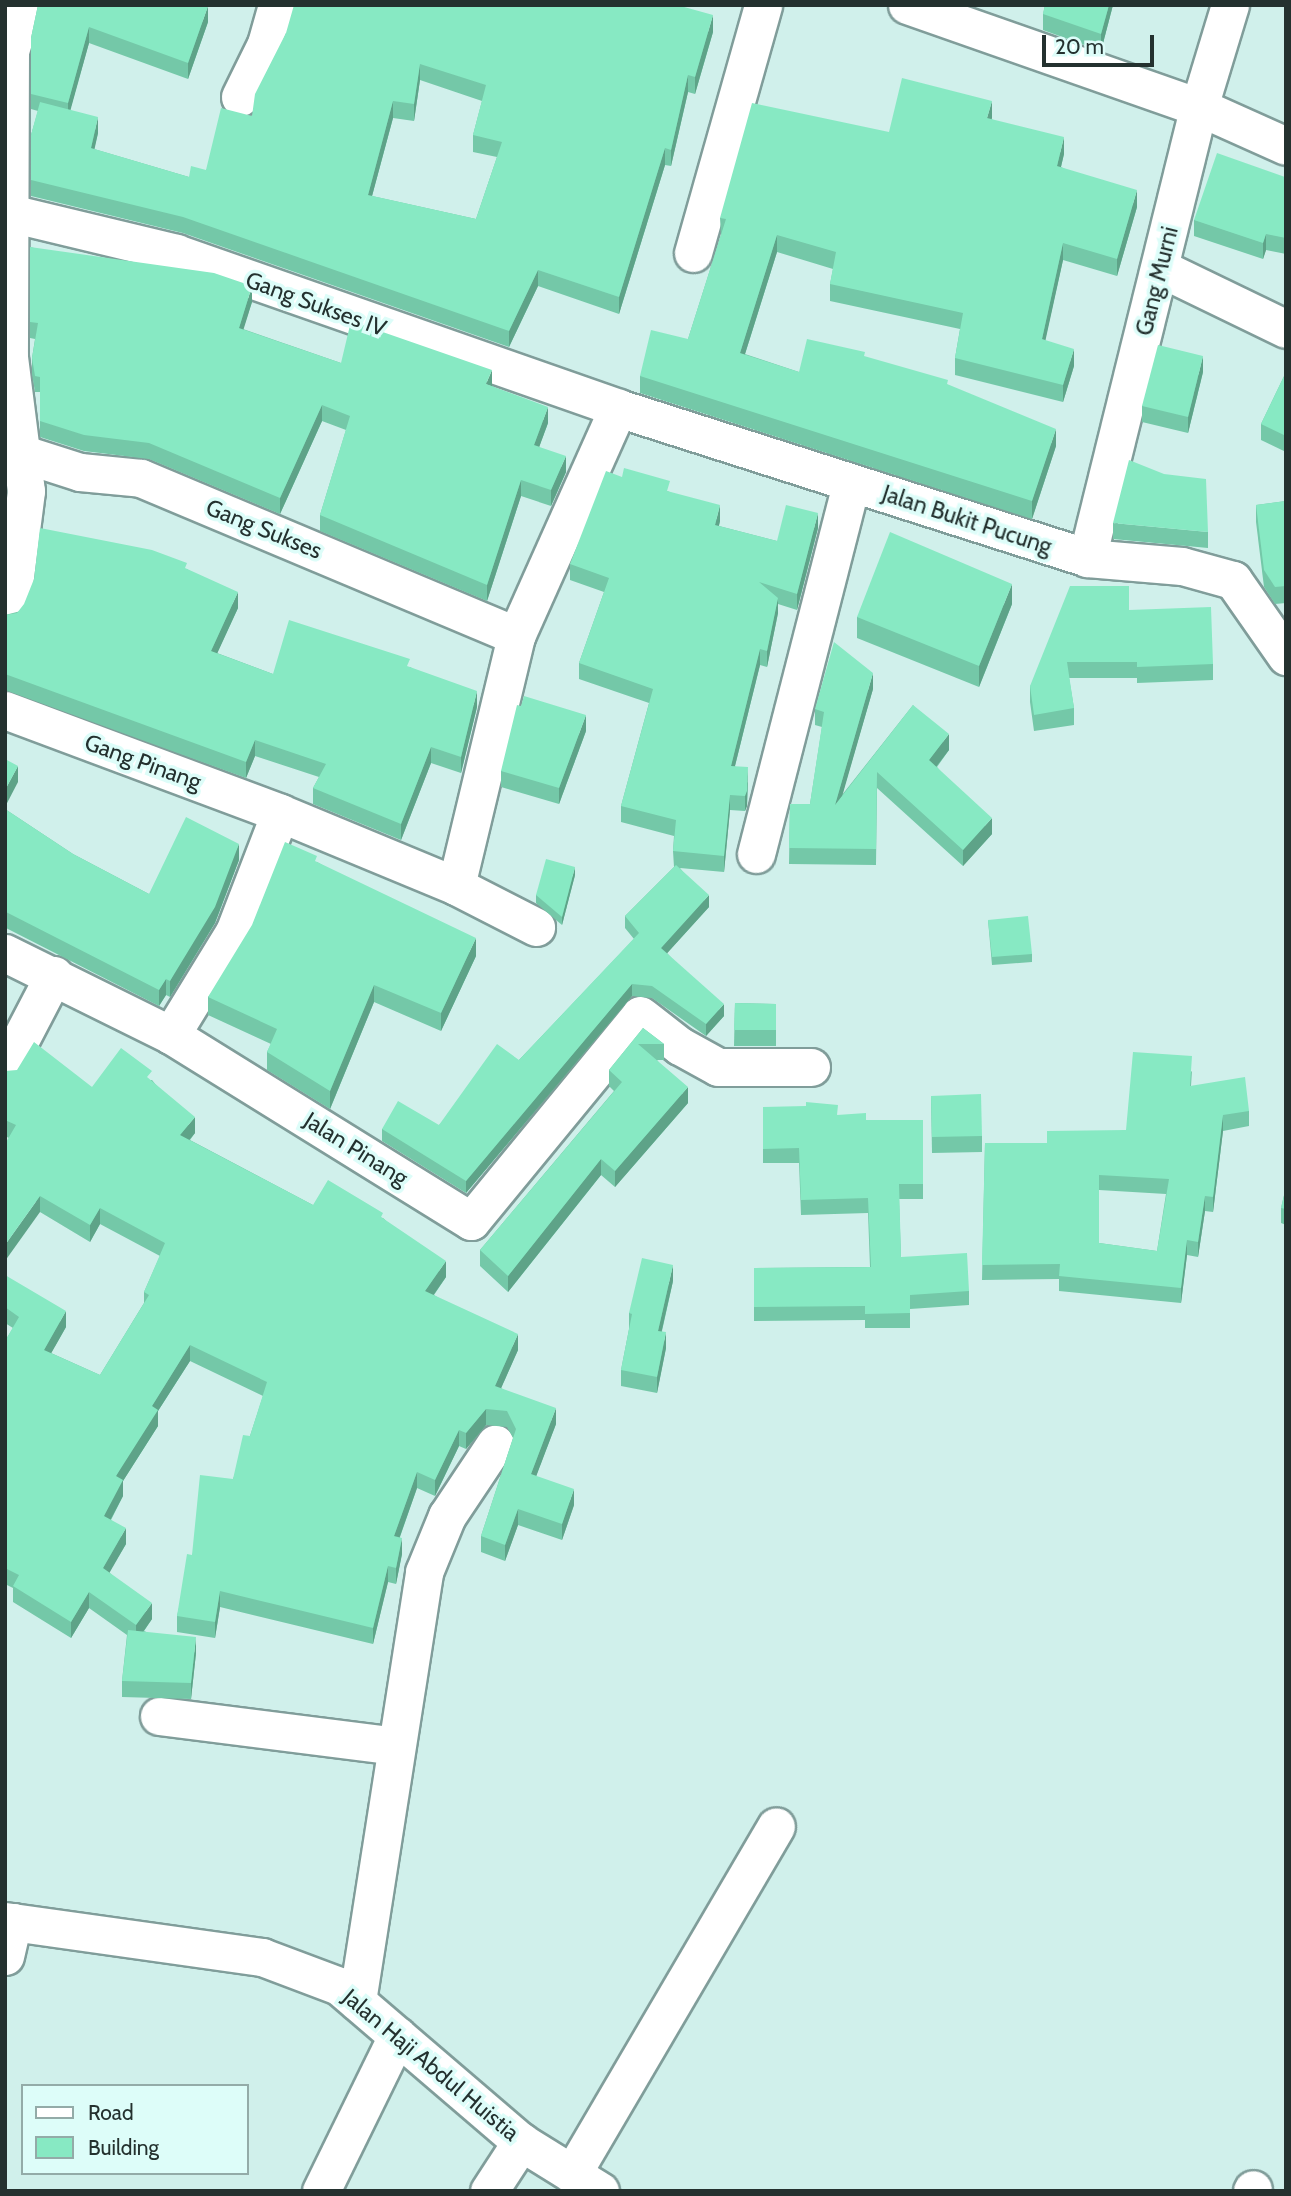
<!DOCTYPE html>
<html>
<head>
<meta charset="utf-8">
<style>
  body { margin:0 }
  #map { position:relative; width:1291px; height:2196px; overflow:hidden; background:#d0f0eb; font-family:Cabin,sans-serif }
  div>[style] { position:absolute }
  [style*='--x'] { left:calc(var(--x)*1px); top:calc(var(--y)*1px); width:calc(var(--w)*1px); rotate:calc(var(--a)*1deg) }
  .roads { filter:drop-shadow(2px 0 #809d9a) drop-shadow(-2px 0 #809d9a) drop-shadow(0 2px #809d9a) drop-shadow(0 -2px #809d9a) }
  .street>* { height:37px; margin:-18.5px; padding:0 18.5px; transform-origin:18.5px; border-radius:18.5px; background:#fff }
  .wall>* { inset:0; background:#74c8a8 }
  .shaded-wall>* { inset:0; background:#5ea388 }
  .building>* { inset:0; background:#87e9c3 }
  span { translate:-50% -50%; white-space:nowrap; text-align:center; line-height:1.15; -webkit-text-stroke:7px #ddfdf9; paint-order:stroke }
  .street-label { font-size:23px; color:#24312f }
  .frame { position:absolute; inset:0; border:7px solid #24312f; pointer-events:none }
  .legend { position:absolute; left:21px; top:2084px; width:228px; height:91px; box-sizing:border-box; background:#ddfdf9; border:2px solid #93aba8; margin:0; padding:9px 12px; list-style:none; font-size:21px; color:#24312f }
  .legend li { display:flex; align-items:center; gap:14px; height:35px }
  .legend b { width:35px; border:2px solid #93aba8 }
  .scale { position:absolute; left:1042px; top:35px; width:112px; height:32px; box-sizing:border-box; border:4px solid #24312f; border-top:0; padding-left:9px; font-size:21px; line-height:24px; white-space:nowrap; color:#24312f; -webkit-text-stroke:5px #ddfdf9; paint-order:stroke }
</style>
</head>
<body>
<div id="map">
  <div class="roads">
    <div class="street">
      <div style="--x:907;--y:5;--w:309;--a:19.3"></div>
      <div style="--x:1199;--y:107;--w:95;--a:24.1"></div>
      <div style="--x:5;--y:50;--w:5;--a:11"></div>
      <div style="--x:10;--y:51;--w:306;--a:90.2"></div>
      <div style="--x:9;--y:357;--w:135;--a:82.8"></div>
      <div style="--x:26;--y:491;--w:102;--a:97.3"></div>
      <div style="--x:13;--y:592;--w:22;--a:112"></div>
      <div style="--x:10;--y:51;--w:48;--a:-73.1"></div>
      <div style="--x:240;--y:97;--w:59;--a:-63.9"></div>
      <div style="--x:266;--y:44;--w:41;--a:-74.2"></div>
      <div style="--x:10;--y:213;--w:171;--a:13.5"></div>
      <div style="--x:176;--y:253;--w:468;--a:19.3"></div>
      <div style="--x:618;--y:408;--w:492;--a:17.7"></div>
      <div style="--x:1087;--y:558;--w:95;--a:4.8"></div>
      <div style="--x:1182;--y:566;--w:53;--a:15.4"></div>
      <div style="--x:1233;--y:580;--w:93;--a:55.1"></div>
      <div style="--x:693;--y:253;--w:258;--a:-74.2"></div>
      <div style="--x:1160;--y:268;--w:140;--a:25.8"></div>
      <div style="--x:5;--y:448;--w:79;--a:17.7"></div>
      <div style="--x:80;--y:472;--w:61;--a:5.6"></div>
      <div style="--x:141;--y:478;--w:407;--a:22.8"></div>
      <div style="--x:1087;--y:558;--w:465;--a:-76.1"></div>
      <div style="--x:1199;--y:107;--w:107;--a:-73.1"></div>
      <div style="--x:5;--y:710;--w:294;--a:20.5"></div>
      <div style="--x:280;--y:813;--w:128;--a:111.1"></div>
      <div style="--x:234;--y:932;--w:121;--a:121.5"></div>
      <div style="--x:280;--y:813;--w:191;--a:22.5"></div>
      <div style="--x:456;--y:886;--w:90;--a:27.1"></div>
      <div style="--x:756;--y:854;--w:382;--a:-75.6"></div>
      <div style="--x:456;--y:886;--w:257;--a:-76.5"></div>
      <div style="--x:516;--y:636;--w:250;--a:-65.9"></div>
      <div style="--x:5;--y:953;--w:185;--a:26.3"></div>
      <div style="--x:171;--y:1035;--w:353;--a:31.8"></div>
      <div style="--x:471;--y:1221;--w:266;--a:-50.6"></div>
      <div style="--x:640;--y:1015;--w:51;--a:37.8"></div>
      <div style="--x:680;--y:1046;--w:43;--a:28.9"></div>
      <div style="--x:718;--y:1067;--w:93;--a:0"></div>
      <div style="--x:5;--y:1069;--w:106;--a:-62.5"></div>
      <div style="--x:159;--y:1716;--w:238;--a:7.2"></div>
      <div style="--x:5;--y:1921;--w:260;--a:8"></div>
      <div style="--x:262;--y:1957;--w:82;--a:20.6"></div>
      <div style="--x:339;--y:1986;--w:240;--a:40.6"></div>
      <div style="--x:521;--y:2142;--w:93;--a:31.8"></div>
      <div style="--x:5;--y:1956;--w:35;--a:-77"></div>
      <div style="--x:357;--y:2001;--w:434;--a:-81.1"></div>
      <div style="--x:424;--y:1572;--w:61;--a:-67.7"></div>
      <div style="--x:447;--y:1516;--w:87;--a:-56.3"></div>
      <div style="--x:572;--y:2174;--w:403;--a:-59.6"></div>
      <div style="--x:321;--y:2191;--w:173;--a:-63.9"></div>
      <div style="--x:489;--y:2191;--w:59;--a:-56.9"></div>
      <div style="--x:1252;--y:2191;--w:2;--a:-63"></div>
    </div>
  </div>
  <div class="wall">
    <div style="clip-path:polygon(evenodd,38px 5px,208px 22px,188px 79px,89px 43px,70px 110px,98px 133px,94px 149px,189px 177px,206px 170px,252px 116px,286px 33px,713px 32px,695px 94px,688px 92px,671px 166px,665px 165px,619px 314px,538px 286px,509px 347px,183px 233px,31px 196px,31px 135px,38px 111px,31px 109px,31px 38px,38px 5px,420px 80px,482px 101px,473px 135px,473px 152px,497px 157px,476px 219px,372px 196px,393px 118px,414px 121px,420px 80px)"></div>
    <div style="clip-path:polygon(1045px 5px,1113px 5px,1101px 51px,1043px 30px,1043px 14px)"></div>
    <div style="clip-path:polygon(991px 119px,1064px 154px,1061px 167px,1137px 207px,1117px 276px,1063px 260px,1045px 340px,1074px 366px,1063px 402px,955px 375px,955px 358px,960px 329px,830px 301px,830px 284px,833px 269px,777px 252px,745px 354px,799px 372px,865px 357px,948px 385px,1056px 446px,1032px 519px,640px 393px,640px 376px,688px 339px,721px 235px,720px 218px,889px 132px)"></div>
    <div style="clip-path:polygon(1286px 176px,1286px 254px,1266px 250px,1263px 259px,1194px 236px,1194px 220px,1285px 177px)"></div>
    <div style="clip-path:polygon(30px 247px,252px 302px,243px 329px,341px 363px,492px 386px,548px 423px,539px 447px,566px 472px,551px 506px,521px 496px,487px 601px,320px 531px,320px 515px,346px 430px,322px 421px,280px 514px,149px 459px,84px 451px,40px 437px,40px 392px,35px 392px,32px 374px,32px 358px,35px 339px,30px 338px)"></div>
    <div style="clip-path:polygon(1203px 372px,1188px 433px,1142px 422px,1142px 406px)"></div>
    <div style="clip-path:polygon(1286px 372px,1286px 452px,1261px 440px,1261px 424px)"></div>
    <div style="clip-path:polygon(622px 477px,670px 492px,720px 521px,719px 526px,777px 541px,818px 528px,797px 610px,778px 604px,778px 613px,767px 667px,760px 665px,735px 766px,748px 783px,747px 806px,745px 811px,730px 810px,724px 872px,680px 868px,709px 907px,667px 953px,724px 1016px,706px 1036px,652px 998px,632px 996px,466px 1193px,382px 1141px,382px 1129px,439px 1125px,519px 1060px,634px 939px,625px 928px,625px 916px,674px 867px,673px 851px,674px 836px,621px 822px,621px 806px,649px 703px,579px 679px,579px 663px,604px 592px,570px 580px,570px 564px)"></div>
    <div style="clip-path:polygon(1286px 501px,1286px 603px,1275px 604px,1264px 587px,1256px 522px,1256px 505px)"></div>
    <div style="clip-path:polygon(1113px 523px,1208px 532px,1208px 548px,1113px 539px)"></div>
    <div style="clip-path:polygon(187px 569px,238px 608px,217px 653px,273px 674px,410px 667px,477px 707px,461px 773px,431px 763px,401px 840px,313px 804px,313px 788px,319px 777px,255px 756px,246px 778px,5px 690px,5px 615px)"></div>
    <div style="clip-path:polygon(1012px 604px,979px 687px,857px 638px,857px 617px)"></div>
    <div style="clip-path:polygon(1129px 610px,1213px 664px,1213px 680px,1137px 683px,1137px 678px,1069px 678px,1074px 708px,1074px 725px,1034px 731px,1030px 702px,1030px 686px)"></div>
    <div style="clip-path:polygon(873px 689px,842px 795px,913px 705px,949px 750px,937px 767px,992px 834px,963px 866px,877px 788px,876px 865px,789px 864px,790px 804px,810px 804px,822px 727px,815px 725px,815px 709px)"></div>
    <div style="clip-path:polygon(586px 731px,559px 804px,501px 787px,501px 771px)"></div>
    <div style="clip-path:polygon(5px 809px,73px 854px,149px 894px,239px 860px,215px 923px,170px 997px,166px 995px,159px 1006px,6px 928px)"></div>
    <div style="clip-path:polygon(317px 862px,476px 956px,441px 1031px,374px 1002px,330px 1109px,267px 1070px,267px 1052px,271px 1044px,208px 1015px,208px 997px)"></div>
    <div style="clip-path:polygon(575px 875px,562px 925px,536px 903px,536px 895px)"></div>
    <div style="clip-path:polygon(988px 920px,1032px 954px,1032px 962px,992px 965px)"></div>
    <div style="clip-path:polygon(735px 1003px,776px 1004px,776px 1046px,734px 1046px)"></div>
    <div style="clip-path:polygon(643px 1028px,664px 1044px,664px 1060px,657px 1060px,688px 1103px,615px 1187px,601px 1175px,508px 1292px,480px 1266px,480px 1250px,614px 1091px,609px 1086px,609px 1070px)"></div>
    <div style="clip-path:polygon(5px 1071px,92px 1087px,152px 1080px,195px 1133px,190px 1140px,313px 1205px,383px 1218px,446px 1277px,434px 1295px,518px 1350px,501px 1388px,556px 1424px,536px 1476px,574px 1505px,562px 1540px,518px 1525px,505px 1561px,481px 1552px,481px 1536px,513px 1438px,507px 1427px,486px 1425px,466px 1449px,459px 1446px,435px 1496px,417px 1488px,400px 1537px,402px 1554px,396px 1584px,388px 1582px,373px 1644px,220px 1607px,215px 1638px,177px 1632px,177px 1616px,192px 1555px,233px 1479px,250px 1436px,263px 1396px,190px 1361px,158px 1411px,158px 1426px,123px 1481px,123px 1496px,111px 1520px,126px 1544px,109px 1572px,152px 1619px,144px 1631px,196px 1653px,191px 1699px,122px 1697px,122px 1681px,127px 1635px,89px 1608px,71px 1638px,13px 1602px,13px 1588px,5px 1584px,5px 1341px,13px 1328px,5px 1323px,5px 1275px,66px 1327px,51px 1353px,100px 1375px,144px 1303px,144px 1292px,160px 1256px,100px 1224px,90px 1242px,40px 1212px,9px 1138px,5px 1136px)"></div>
    <div style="clip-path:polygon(evenodd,1192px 1071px,1191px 1086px,1249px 1111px,1249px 1126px,1223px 1131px,1213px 1212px,1205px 1211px,1198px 1257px,1187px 1255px,1181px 1303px,1059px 1291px,1059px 1279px,982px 1280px,985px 1143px,1047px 1143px,1126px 1130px,1192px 1071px,1099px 1190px,1166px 1194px,1157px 1251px,1099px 1243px,1099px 1190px)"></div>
    <div style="clip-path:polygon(931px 1096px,982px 1136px,982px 1152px,932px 1153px)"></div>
    <div style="clip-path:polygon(763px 1107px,838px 1115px,866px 1120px,923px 1120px,923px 1199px,899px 1199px,901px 1257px,969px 1291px,969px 1305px,910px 1309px,910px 1328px,865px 1328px,865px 1320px,754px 1321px,754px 1268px,870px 1267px,868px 1213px,801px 1215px,799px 1163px,763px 1163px)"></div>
    <div style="clip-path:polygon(1286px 1187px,1286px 1225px,1281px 1223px,1281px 1208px)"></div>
    <div style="clip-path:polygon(673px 1281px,662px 1331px,666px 1348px,657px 1393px,621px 1386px,621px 1370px,629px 1329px,629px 1313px)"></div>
  </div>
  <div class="shaded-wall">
    <div style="clip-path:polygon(1109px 5px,1113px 5px,1101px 51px,1101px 34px)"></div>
    <div style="clip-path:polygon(208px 6px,208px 22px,188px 79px,188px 63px)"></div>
    <div style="clip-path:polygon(713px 15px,713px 32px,695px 94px,695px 77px)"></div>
    <div style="clip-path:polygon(89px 27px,89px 43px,68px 119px,68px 103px)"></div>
    <div style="clip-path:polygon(420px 64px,420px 80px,414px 121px,414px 104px)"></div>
    <div style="clip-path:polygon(688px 75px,688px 92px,671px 166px,671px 150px)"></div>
    <div style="clip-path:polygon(393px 101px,393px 118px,368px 211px,368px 195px)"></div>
    <div style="clip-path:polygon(992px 101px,992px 118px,987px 136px,987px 118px)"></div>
    <div style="clip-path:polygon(98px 117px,98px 133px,91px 165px,91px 148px)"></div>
    <div style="clip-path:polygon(1064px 137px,1064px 154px,1057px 183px,1057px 166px)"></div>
    <div style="clip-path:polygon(665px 148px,665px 165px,619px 314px,619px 297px)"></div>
    <div style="clip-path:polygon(1137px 190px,1137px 207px,1117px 276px,1117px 259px)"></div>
    <div style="clip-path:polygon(1266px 234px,1266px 250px,1263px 259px,1263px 243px)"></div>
    <div style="clip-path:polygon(777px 235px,777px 252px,740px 370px,740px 353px)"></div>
    <div style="clip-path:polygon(1063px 243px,1063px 260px,1042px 356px,1042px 339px)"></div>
    <div style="clip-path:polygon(538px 270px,538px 286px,509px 347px,509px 331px)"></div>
    <div style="clip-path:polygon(252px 286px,252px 302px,239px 344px,239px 328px)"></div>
    <div style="clip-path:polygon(1074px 349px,1074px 366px,1063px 402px,1063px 385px)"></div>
    <div style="clip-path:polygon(1203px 356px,1203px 372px,1188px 433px,1188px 417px)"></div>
    <div style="clip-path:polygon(492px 370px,492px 386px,486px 384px)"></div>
    <div style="clip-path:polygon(322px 405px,322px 421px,280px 514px,280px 498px)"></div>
    <div style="clip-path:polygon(548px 407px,548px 423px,534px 461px,534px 445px)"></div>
    <div style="clip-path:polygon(1056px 429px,1056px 446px,1032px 519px,1032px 501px)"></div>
    <div style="clip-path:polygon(566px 456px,566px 472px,551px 506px,551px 490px)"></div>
    <div style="clip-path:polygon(521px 480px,521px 496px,487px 601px,487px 585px)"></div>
    <div style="clip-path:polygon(720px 505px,720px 521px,715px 540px,715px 525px)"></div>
    <div style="clip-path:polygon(818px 513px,818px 528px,797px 610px,797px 594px)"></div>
    <div style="clip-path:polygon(1012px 584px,1012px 604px,979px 687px,979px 666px)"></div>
    <div style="clip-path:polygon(238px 592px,238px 608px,211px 667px,211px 651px)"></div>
    <div style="clip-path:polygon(778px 598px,778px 613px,767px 667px,767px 651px)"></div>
    <div style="clip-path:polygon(760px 649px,760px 665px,731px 782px,731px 766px)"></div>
    <div style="clip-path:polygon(873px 673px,873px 689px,835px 821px,835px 805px)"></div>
    <div style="clip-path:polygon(477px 691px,477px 707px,461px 773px,461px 757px)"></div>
    <div style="clip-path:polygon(586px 715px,586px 731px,559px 804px,559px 788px)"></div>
    <div style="clip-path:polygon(949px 734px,949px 750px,929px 776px,929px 760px)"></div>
    <div style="clip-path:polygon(255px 740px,255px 756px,246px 778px,246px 762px)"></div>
    <div style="clip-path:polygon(431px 747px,431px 763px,401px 840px,401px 824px)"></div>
    <div style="clip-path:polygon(18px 766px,18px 782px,5px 807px,5px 790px)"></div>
    <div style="clip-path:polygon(748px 767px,747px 806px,745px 811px,745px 796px)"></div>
    <div style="clip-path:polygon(730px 795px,730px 810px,724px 872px,724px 856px)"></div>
    <div style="clip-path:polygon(992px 818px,992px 834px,963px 866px,963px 850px)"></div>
    <div style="clip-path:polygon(239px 844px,239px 860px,215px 923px,170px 997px,170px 981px)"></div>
    <div style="clip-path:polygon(575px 867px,575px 875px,562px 925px,562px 917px)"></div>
    <div style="clip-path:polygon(709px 895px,709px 907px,661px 960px,661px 948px)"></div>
    <div style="clip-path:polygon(6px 912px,6px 928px,5px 929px,5px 913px)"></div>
    <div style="clip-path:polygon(476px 938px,476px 956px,441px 1031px,441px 1013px)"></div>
    <div style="clip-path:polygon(166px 979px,166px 995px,159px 1006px,159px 990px)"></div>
    <div style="clip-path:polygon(632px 984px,632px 996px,466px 1193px,466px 1181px)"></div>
    <div style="clip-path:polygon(374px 985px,374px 1002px,330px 1109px,330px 1091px)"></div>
    <div style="clip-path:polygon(724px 1004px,724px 1016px,706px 1036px,706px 1024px)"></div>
    <div style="clip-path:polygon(688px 1087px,688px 1103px,615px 1187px,615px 1171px)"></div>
    <div style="clip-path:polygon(1223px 1115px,1223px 1131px,1213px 1212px,1213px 1197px)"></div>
    <div style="clip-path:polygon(195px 1117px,195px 1133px,180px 1151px,180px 1135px)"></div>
    <div style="clip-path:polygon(601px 1159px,601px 1175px,508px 1292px,508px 1276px)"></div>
    <div style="clip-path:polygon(40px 1196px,40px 1212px,5px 1261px,5px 1245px)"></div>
    <div style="clip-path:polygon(1205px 1196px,1205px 1211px,1198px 1257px,1198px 1242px)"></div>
    <div style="clip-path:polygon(100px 1208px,100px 1224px,90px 1242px,90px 1225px)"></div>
    <div style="clip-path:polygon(1187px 1240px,1187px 1255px,1181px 1303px,1181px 1288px)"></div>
    <div style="clip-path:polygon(446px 1261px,446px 1277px,425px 1307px,425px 1291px)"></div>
    <div style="clip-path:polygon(673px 1265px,673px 1281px,658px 1347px,658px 1331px)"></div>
    <div style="clip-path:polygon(66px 1311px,66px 1327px,44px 1366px,44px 1350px)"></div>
    <div style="clip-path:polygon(666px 1332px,666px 1348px,657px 1393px,657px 1377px)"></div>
    <div style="clip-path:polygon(518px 1334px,518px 1350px,495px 1402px,495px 1386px)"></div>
    <div style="clip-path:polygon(190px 1345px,190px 1361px,158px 1411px,158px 1426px,123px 1481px,123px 1496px,104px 1532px,104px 1516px,116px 1476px,152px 1406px)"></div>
    <div style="clip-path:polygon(556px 1408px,556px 1424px,531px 1490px,531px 1474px)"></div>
    <div style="clip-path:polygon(486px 1409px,486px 1425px,466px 1449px,466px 1433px)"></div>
    <div style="clip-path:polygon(459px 1430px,459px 1446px,435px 1496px,435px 1480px)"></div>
    <div style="clip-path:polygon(417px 1472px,417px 1488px,394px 1553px,394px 1536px)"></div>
    <div style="clip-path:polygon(574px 1489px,574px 1505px,562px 1540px,562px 1524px)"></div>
    <div style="clip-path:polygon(518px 1509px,518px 1525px,505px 1561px,505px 1545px)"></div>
    <div style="clip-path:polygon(126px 1528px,126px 1544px,103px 1584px,103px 1568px)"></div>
    <div style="clip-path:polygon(402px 1538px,402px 1554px,396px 1584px,396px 1568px)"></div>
    <div style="clip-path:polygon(388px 1566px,388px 1582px,373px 1644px,373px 1628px)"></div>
    <div style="clip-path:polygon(220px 1591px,220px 1607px,215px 1638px,215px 1622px)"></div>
    <div style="clip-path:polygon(89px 1592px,89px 1608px,71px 1638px,71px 1622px)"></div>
    <div style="clip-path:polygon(152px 1603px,152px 1619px,136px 1642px,136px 1625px)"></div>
    <div style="clip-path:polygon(196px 1637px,196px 1653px,191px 1699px,191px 1683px)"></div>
  </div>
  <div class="building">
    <div style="clip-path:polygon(38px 5px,206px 5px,208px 6px,188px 63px,89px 27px,68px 103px,31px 94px,31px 38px)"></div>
    <div style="clip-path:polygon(evenodd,294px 5px,677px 5px,713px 15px,695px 77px,688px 75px,671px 150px,665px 148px,619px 297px,538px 270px,509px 331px,183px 217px,31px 180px,31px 135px,40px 102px,98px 117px,91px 148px,189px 177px,191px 166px,206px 170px,221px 108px,252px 116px,255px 94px,286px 33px,294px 5px,420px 64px,486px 85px,473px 135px,502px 142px,476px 219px,368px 195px,393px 101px,414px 104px,420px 64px)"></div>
    <div style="clip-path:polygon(1045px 5px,1109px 5px,1101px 34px,1043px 14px)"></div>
    <div style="clip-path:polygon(902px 78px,992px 101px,987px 118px,1064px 137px,1057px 166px,1137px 190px,1117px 259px,1063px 243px,1042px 339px,1074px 349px,1063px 385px,955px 358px,963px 313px,830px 284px,836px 252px,777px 235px,740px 353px,799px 372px,807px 339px,865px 352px,864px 356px,948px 380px,947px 384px,1056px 429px,1032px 501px,640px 376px,651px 330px,688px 339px,726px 219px,720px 218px,752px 103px,889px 132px)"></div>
    <div style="clip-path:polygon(1217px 153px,1285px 177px,1286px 176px,1286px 238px,1266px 234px,1263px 243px,1194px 220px)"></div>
    <div style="clip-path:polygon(30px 247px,214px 273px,252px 286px,239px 328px,341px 363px,351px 321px,492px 370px,486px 384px,548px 407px,534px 445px,566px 456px,551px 490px,521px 480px,487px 585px,320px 515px,350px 416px,322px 405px,280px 498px,149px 443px,84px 435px,40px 421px,40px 377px,35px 376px,32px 358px,38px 323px,30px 322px)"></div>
    <div style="clip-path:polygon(1158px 345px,1203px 356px,1188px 417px,1142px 406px)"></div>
    <div style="clip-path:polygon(1286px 372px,1286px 436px,1261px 424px)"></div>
    <div style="clip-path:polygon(1129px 460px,1164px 474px,1206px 479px,1208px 532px,1113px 523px)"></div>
    <div style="clip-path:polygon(624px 468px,670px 481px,667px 491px,720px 505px,715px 525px,777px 541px,786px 505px,818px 513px,797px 594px,759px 582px,778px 598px,767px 651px,760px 649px,731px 766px,748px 767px,747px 791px,745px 796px,730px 795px,724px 856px,673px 851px,676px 820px,621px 806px,653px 689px,579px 663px,609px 578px,570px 564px,606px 471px,622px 477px)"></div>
    <div style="clip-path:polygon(1286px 501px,1286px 586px,1275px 587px,1264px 570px,1256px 505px)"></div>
    <div style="clip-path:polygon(40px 528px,152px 550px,187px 563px,185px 568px,238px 592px,211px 651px,273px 674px,289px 620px,410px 659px,407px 666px,477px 691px,461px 757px,431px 747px,401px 824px,313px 788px,326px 764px,255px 740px,246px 762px,5px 674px,5px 615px,17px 613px,24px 604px,34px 579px)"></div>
    <div style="clip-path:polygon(890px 532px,1012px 584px,979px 666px,857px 617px)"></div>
    <div style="clip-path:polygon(1070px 586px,1129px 586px,1129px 610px,1211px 607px,1213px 664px,1137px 667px,1137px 662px,1067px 662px,1074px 708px,1034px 715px,1030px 686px)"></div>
    <div style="clip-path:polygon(834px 642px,873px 673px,835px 805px,913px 705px,949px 734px,929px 760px,992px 818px,963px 850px,877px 772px,876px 849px,789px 848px,790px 804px,810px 804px,824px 712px,815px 709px)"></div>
    <div style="clip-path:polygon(524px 696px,586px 715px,559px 788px,501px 771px,517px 705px,521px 706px)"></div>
    <div style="clip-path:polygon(5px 759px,18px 766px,5px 790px)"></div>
    <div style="clip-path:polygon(5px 809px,73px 854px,149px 894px,186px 817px,239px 844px,215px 907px,170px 981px,166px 979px,159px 990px,6px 912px,5px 913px)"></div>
    <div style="clip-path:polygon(285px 842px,317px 856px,315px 861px,476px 938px,441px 1013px,374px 985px,330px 1091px,267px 1052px,277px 1029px,208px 997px,252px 925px)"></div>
    <div style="clip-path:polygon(546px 859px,575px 867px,562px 917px,536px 895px)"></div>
    <div style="clip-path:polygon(676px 865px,709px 895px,661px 948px,724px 1004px,706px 1024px,652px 986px,632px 984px,466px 1181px,382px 1129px,398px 1101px,439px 1125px,497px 1044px,519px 1060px,639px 933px,625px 916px)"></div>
    <div style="clip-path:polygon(1028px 916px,1032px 954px,992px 957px,988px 920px)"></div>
    <div style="clip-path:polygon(735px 1003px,776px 1004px,776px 1030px,734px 1030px)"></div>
    <div style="clip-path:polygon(643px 1028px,664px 1044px,638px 1044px,688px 1087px,615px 1171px,601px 1159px,508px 1276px,480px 1250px,622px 1082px,609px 1070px)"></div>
    <div style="clip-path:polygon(34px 1042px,92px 1087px,121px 1048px,152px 1071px,147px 1077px,195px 1117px,180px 1135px,313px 1205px,328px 1180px,383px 1213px,381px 1217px,446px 1261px,425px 1291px,518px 1334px,495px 1386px,556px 1408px,531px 1474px,574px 1489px,562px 1524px,518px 1509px,505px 1545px,481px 1536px,516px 1429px,507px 1411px,486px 1409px,466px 1433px,459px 1430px,435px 1480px,417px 1472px,394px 1536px,402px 1538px,396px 1568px,388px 1566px,373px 1628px,220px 1591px,215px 1622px,177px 1616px,187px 1554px,192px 1555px,200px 1475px,233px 1479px,243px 1435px,250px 1436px,267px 1382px,190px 1345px,152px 1406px,158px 1410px,116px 1476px,123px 1480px,104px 1516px,126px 1528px,103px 1568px,152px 1603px,136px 1625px,89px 1592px,71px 1622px,13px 1586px,19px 1575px,5px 1568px,5px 1341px,19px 1317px,5px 1307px,5px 1275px,66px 1311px,44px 1350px,100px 1375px,149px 1295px,144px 1292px,165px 1243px,100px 1208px,90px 1225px,40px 1196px,5px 1245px,5px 1144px,16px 1125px,5px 1120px,5px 1071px,17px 1070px)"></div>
    <div style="clip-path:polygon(evenodd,1133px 1052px,1192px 1056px,1190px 1086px,1245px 1077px,1249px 1111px,1223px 1115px,1213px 1197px,1205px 1196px,1198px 1242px,1187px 1240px,1181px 1288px,1059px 1276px,1060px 1264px,982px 1265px,985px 1143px,1047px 1143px,1047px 1131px,1126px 1130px,1133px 1052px,1099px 1175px,1169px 1179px,1157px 1251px,1099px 1243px,1099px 1175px)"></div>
    <div style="clip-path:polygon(981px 1094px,982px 1136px,932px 1137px,931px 1096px)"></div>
    <div style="clip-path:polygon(806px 1102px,838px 1105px,837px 1115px,866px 1113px,866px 1120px,923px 1120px,923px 1184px,899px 1184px,901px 1257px,967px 1253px,969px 1291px,910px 1295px,910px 1313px,865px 1314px,865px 1306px,754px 1307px,754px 1268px,871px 1267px,868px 1198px,801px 1200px,799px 1148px,763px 1149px,763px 1107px,806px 1106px)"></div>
    <div style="clip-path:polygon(1286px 1187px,1286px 1209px,1281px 1208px)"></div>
    <div style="clip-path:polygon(642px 1258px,673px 1265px,658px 1331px,666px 1332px,657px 1377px,621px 1370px,632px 1314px,629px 1313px)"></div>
    <div style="clip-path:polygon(128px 1630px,196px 1637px,191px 1683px,122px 1681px)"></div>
  </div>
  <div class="street-label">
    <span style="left:1157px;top:281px;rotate:-76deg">Gang Murni</span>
    <span style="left:316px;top:304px;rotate:20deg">Gang Sukses IV</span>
    <span style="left:967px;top:520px;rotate:18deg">Jalan Bukit Pucung</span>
    <span style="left:264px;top:529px;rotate:22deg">Gang Sukses</span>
    <span style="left:143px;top:762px;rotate:20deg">Gang Pinang</span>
    <span style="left:356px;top:1149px;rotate:32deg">Jalan Pinang</span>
    <span style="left:431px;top:2065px;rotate:40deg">Jalan Haji Abdul Huistia</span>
  </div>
  <div class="frame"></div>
  <ul class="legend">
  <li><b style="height:9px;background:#fff"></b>Road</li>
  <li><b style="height:19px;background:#87e9c3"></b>Building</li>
  </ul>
  <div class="scale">20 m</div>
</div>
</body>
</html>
